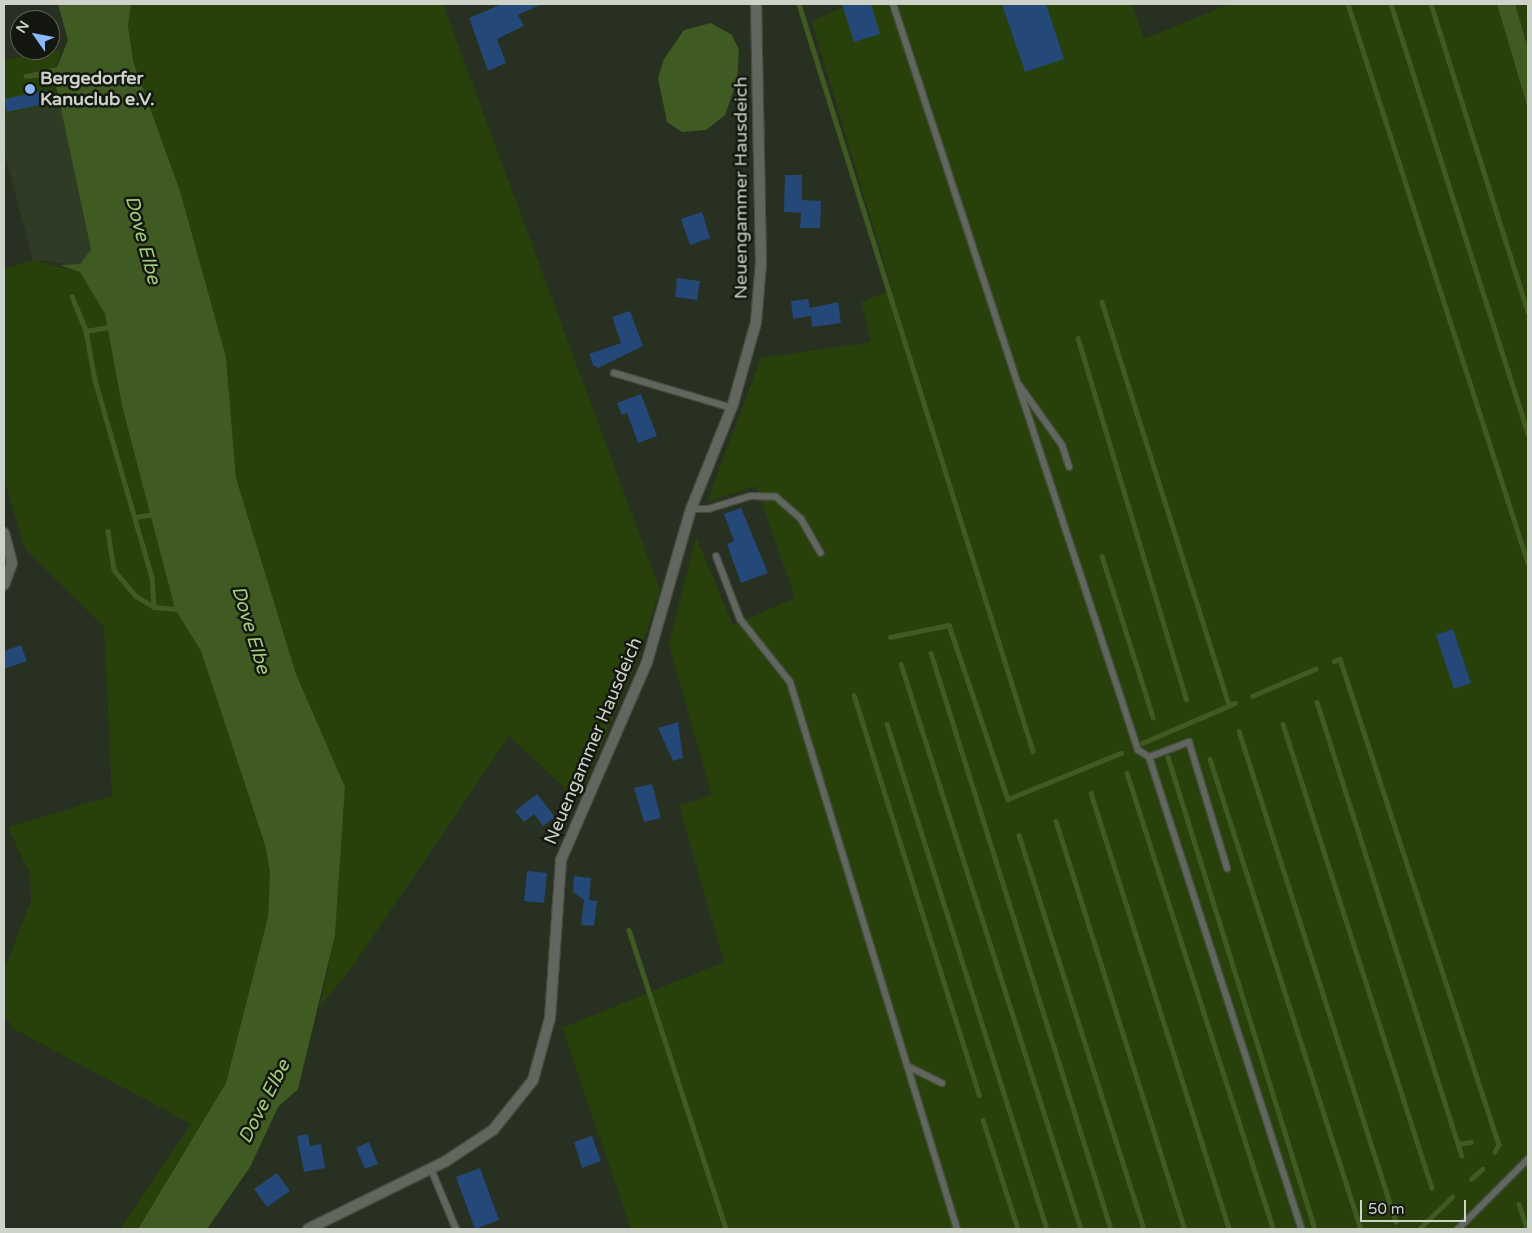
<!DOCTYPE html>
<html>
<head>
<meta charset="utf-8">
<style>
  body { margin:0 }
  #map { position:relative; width:1532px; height:1233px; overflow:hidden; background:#283021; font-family:"Varela Round",sans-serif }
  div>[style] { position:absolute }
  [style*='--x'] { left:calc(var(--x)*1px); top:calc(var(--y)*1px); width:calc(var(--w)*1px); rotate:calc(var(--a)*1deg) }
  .built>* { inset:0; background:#303b26 }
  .green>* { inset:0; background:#28400a }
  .water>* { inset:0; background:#3f5b22 }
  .stream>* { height:4.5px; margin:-2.25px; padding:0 2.25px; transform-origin:2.25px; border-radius:2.25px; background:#3f5b22 }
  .building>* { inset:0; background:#244877 }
  .roads { filter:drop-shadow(1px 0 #464d3f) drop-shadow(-1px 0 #464d3f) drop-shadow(0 1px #464d3f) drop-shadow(0 -1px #464d3f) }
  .service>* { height:6px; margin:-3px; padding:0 3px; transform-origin:3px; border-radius:3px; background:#61665e }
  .minor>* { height:10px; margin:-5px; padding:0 5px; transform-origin:5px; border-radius:5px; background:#61665e }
  .tertiary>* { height:10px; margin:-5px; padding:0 5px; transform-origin:5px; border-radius:5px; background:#61665e }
  .dots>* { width:14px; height:14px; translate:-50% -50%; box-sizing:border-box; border:2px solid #131710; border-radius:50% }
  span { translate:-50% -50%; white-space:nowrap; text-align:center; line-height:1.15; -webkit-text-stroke:5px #131710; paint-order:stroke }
  .poi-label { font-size:18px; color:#ced3ca; font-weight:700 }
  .left { translate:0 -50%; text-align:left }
  .street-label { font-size:18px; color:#ced3ca }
  .water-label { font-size:19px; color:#a3ce7b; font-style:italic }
  .frame { position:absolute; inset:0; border:5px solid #ced3ca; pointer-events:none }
  .north { position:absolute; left:10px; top:10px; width:50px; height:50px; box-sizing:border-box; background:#131710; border:1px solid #5e625a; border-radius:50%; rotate:303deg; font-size:14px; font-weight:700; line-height:20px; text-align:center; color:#ced3ca }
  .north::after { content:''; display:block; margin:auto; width:18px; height:22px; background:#8abafc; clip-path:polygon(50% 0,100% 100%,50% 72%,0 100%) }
  .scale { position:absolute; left:1360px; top:1200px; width:106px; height:22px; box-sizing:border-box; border:2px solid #ced3ca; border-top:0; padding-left:6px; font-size:15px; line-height:18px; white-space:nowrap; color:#ced3ca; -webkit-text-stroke:4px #131710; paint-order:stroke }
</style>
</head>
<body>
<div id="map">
  <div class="built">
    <div style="clip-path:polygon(60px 102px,91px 250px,80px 265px,33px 260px,4px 152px,4px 114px)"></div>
  </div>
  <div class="green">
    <div style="clip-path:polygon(131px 4px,443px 4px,660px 590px,638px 659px,578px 800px,509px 736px,351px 969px,320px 1006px,335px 935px,345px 787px,296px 674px,236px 478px,226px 357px,180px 191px,133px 61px,128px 26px)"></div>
    <div style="clip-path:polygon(849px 4px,1132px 4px,1144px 39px,1230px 4px,1497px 4px,1528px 109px,1528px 1229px,631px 1229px,562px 1028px,724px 962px,679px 806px,712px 795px,669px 645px,696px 537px,733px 625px,795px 598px,756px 486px,707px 502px,761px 358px,871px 342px,861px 302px,892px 290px,812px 22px)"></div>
    <div style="clip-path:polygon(1515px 4px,1528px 4px,1528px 48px)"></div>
    <div style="clip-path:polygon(61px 49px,54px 76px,60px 102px,4px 114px,4px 60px)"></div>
    <div style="clip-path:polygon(33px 260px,80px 272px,105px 314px,122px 406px,175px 609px,201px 651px,265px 845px,270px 872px,268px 917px,226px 1083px,138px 1229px,120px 1229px,191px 1124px,14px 1029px,4px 1015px,4px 970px,31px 901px,30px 874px,8px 827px,112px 796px,104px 627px,25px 549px,4px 480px,4px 269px)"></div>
  </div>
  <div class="water">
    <div style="clip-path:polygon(58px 4px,131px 4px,128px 26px,133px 61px,180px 191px,226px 357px,236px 478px,296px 674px,345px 787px,335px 935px,298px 1089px,278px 1107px,250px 1167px,207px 1229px,138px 1229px,226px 1083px,268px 917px,270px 872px,265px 845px,201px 651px,175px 609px,122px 406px,105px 314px,80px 272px,60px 265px,80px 264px,91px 250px,54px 76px,25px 79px,23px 75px,57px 67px,68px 40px)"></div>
    <div style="clip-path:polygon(1497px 4px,1515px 4px,1528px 48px,1528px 109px)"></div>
    <div style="clip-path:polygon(711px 23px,732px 35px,739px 50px,737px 81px,725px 115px,706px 130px,682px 132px,667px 122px,658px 78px,664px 59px,684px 30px)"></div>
  </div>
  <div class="stream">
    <div style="--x:799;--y:4;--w:783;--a:72.61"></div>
    <div style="--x:1348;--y:4;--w:587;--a:72.15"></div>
    <div style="--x:1391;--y:4;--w:451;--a:72.3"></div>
    <div style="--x:1431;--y:4;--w:322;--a:72.5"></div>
    <div style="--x:72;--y:296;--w:38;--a:68"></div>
    <div style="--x:86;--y:331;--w:50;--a:79.6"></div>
    <div style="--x:95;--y:380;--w:205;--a:73.9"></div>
    <div style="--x:152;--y:577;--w:30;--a:86"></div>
    <div style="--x:1102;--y:302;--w:423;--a:72.5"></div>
    <div style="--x:86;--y:331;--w:22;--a:-10"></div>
    <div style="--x:1078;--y:338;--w:377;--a:73.3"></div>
    <div style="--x:135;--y:517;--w:18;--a:-9"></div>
    <div style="--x:108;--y:531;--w:39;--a:81"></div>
    <div style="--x:114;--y:570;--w:34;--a:50"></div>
    <div style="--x:136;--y:596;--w:21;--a:31"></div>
    <div style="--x:154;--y:607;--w:21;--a:5"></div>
    <div style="--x:1102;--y:556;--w:169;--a:72.4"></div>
    <div style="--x:890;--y:637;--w:60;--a:-11.5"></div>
    <div style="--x:949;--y:625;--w:184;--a:71.3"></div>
    <div style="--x:1008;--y:799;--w:122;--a:-22.2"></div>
    <div style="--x:931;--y:653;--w:603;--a:72.65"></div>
    <div style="--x:1334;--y:661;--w:6;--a:-18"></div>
    <div style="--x:1340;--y:659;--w:511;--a:71.88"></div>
    <div style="--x:1499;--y:1145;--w:8;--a:120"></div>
    <div style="--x:901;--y:664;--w:593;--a:72.33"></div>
    <div style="--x:854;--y:695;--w:419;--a:72.6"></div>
    <div style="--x:1252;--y:696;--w:69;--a:-23.2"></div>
    <div style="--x:1317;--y:702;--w:476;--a:72.3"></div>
    <div style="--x:887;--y:724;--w:530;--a:72.42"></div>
    <div style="--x:1283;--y:724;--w:487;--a:72.2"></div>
    <div style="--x:1239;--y:731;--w:515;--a:72.27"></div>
    <div style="--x:1142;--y:743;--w:101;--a:-23.3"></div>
    <div style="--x:1168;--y:757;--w:494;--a:72.7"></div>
    <div style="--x:1210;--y:759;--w:494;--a:72.2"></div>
    <div style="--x:1127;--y:773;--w:479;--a:72.2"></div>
    <div style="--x:1091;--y:793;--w:457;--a:72.4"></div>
    <div style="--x:1056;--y:821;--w:428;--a:72.5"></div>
    <div style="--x:1019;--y:835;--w:413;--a:72.4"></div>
    <div style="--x:629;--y:930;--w:314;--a:72"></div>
    <div style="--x:983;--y:1120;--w:114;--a:72.2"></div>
    <div style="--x:1458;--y:1144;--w:13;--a:-9"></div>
    <div style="--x:1471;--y:1179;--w:15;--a:-42"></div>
    <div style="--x:1519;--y:1204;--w:26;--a:72"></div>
    <div style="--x:1419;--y:1229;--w:46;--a:-44.1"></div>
  </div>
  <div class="building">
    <div style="clip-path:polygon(502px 4px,542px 4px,518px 15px,524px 26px,497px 39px,506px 63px,488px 71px,469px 18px)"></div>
    <div style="clip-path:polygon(842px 4px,871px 4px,880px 34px,854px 42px)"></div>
    <div style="clip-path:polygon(1002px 4px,1046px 4px,1064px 59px,1025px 72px)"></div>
    <div style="clip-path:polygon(46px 90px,49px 103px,7px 112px,4px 99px)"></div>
    <div style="clip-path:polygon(785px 175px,802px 175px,802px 200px,821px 201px,820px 228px,800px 228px,801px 213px,784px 212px)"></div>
    <div style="clip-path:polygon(702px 212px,710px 238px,690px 245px,681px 219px)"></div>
    <div style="clip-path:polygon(677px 278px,700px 281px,697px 300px,675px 297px)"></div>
    <div style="clip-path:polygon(808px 299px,810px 308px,838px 302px,841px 323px,812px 327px,811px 316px,793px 319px,791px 301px)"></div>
    <div style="clip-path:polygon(630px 311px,643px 346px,598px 368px,593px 365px,589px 354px,621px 343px,612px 317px)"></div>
    <div style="clip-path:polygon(641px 394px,657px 436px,638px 443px,627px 413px,622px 415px,617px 403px)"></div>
    <div style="clip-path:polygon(741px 508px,768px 573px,741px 583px,727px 544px,734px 541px,724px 514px)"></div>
    <div style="clip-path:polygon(1453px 629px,1471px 683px,1454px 689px,1436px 635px)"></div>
    <div style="clip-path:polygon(21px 645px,27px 661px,4px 669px,4px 651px)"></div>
    <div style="clip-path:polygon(678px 722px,683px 758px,673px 761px,658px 728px)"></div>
    <div style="clip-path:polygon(652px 784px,661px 818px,644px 822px,634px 788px)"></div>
    <div style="clip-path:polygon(537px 794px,555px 817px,543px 826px,534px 814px,524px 822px,515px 811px)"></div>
    <div style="clip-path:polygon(527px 871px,547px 873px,544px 903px,524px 901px)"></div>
    <div style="clip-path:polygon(574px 876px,591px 878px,589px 900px,597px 901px,594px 926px,581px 925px,584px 900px,573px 892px)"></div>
    <div style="clip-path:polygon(308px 1134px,310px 1146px,321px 1144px,325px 1168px,304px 1172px,297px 1136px)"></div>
    <div style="clip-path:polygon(592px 1136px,601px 1161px,582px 1168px,574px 1142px)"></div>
    <div style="clip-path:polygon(369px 1142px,378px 1164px,365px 1169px,356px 1148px)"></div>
    <div style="clip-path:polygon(480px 1168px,499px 1220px,475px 1229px,456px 1177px)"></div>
    <div style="clip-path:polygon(277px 1173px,290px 1191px,267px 1207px,254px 1189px)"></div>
  </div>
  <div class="roads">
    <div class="service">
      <div style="--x:893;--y:4;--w:785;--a:71.82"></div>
      <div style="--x:1138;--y:750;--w:13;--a:32"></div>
      <div style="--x:1149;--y:757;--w:496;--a:72.1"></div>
      <div style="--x:614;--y:373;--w:123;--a:16.5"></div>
      <div style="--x:1019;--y:385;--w:74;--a:54.4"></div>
      <div style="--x:1062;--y:445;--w:23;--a:72"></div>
      <div style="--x:691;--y:509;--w:17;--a:0"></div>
      <div style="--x:708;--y:509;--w:45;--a:-16.8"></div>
      <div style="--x:751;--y:496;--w:25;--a:2"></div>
      <div style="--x:776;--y:497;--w:33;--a:41"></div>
      <div style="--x:801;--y:519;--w:39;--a:60"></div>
      <div style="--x:716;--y:556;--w:67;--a:69.1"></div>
      <div style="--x:740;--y:619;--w:80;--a:51.6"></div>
      <div style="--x:790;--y:682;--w:572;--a:73.02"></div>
      <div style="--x:1149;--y:757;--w:43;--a:-20.6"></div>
      <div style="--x:1189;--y:742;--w:132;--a:73.2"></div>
      <div style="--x:907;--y:1066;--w:39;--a:26"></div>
      <div style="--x:431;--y:1169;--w:65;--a:67.4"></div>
      <div style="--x:1458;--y:1229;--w:99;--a:-45"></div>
    </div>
    <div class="minor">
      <div style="--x:308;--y:1229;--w:154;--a:-26.2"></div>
      <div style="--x:446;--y:1161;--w:56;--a:-33.4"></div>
      <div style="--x:493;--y:1130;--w:64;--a:-51.3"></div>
      <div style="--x:533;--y:1080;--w:64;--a:-74.7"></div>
      <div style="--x:550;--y:1018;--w:158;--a:-86"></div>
      <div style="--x:561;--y:860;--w:216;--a:-66.5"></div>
      <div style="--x:647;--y:662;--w:159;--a:-74"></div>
      <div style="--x:691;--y:509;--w:113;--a:-68.2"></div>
      <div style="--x:733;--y:404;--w:85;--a:-74.3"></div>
      <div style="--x:756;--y:322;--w:59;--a:-85.2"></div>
      <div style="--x:761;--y:263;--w:259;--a:-91.1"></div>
    </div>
    <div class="tertiary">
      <div style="--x:4;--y:533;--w:31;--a:75"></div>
      <div style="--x:12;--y:563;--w:23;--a:110"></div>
    </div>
  </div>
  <div class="dots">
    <div style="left:30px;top:89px;background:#8abafc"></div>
  </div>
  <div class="poi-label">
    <span class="left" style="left:40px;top:89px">Bergedorfer<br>Kanuclub e.V.</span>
  </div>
  <div class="street-label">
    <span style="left:741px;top:188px;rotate:-90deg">Neuengammer Hausdeich</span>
    <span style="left:593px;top:741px;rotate:-67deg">Neuengammer Hausdeich</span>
  </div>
  <div class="water-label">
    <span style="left:142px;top:240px;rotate:75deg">Dove Elbe</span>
    <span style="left:250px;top:630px;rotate:73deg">Dove Elbe</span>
    <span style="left:265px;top:1102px;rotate:-63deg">Dove Elbe</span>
  </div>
  <div class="frame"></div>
  <div class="north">N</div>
  <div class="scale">50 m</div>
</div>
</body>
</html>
